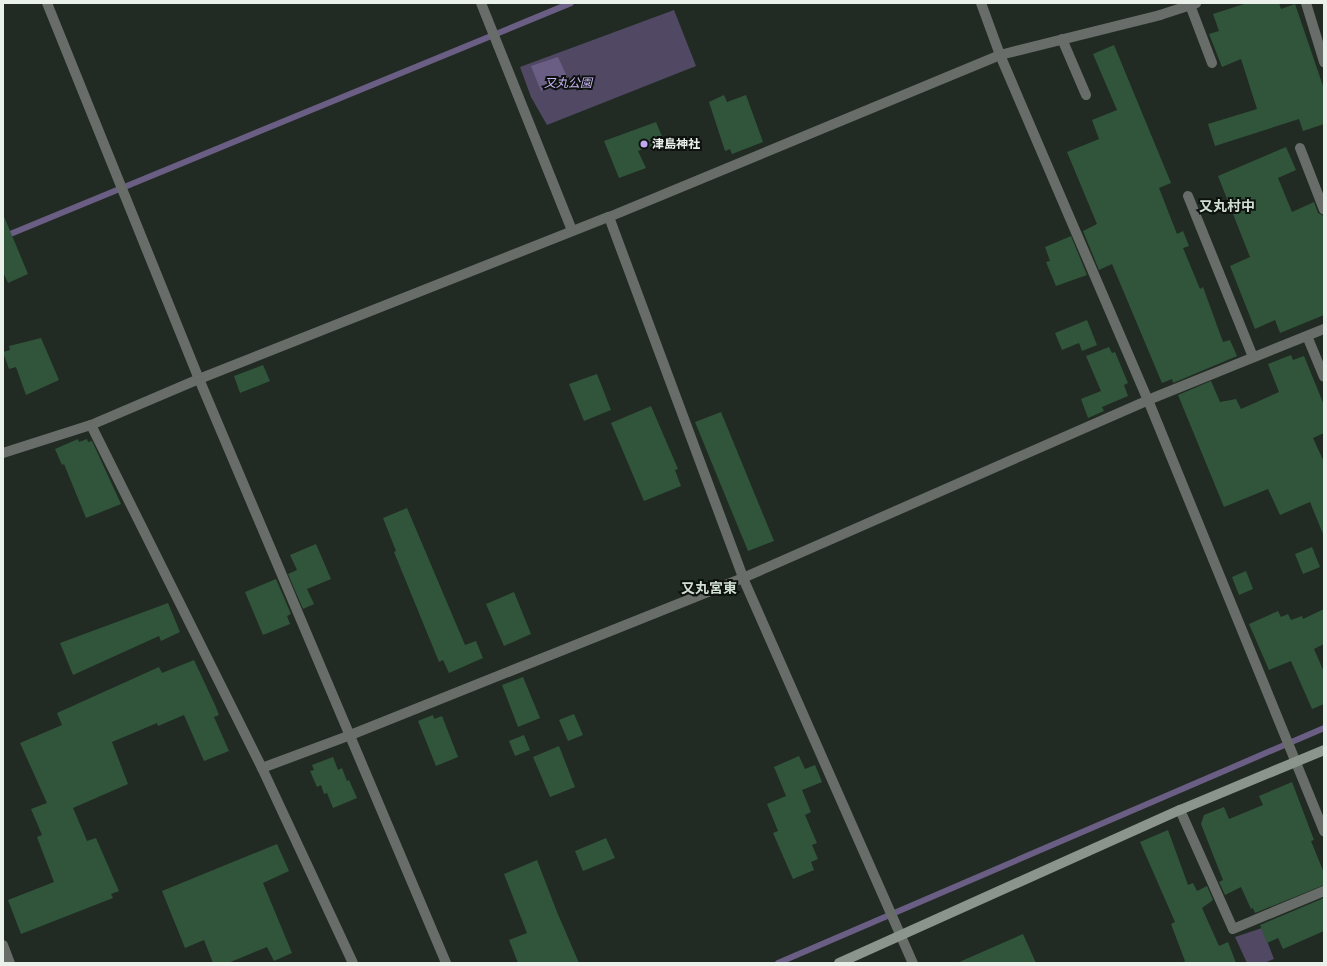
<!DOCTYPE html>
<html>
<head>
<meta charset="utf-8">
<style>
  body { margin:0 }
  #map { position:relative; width:1327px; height:966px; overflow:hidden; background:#212b23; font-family:Merriweather,"Noto Sans JP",serif }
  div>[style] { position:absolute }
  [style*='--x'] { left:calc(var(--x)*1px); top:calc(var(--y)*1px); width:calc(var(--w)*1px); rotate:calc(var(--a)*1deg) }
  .green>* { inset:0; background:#514864 }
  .water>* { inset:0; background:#6b5e85 }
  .stream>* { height:6px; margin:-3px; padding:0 3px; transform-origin:3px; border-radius:3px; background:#6b5e85 }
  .building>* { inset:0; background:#30553a }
  .street>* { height:10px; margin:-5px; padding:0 5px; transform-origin:5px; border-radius:5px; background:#686d69 }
  .secondary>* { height:10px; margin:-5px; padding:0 5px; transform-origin:5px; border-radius:5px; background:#8b948d }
  .dots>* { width:11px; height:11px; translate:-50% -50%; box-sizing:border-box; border:2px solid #0e120f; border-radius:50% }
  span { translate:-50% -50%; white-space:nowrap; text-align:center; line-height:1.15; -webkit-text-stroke:4px #0e120f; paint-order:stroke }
  .park-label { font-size:12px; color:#cab5f5; font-style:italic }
  .poi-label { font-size:12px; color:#eaf1eb; font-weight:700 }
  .left { translate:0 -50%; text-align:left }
  .quarter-label { font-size:14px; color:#d1dfd3; font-weight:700 }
  .frame { position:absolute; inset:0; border:4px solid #eaf1eb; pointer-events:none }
</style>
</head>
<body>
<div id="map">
  <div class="green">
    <div style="clip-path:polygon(674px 10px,696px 66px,547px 125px,531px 97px,520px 67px)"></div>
    <div style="clip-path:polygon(1262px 928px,1274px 959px,1264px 963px,1247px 963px,1235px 937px)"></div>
  </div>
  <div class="water">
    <div style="clip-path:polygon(558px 57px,568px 79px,541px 91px,531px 66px)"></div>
  </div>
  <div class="stream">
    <div style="--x:3;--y:237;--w:614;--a:-22.39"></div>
    <div style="--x:778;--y:963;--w:594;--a:-23.29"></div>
  </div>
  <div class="building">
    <div style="clip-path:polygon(1247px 3px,1279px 3px,1281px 9px,1295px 4px,1324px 89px,1324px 124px,1303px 131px,1299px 119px,1215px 146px,1208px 124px,1257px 109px,1241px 59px,1222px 67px,1209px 34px,1219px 31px,1213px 14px)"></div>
    <div style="clip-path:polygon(1114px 45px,1171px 183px,1159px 188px,1177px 234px,1183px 231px,1189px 246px,1183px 248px,1200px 289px,1203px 287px,1223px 342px,1230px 340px,1237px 356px,1173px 383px,1172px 379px,1162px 383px,1112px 264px,1099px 270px,1083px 231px,1097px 224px,1067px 152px,1099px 139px,1092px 120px,1117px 110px,1093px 54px)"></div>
    <div style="clip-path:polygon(724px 95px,727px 102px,746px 95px,763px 142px,732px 154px,730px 149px,725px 151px,709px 102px)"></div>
    <div style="clip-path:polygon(656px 122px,664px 141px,638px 151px,646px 168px,619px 178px,604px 141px)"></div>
    <div style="clip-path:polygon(1286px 147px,1296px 170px,1278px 178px,1292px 212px,1314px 202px,1318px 213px,1324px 216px,1324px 315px,1280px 333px,1275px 320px,1255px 329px,1249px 314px,1230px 266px,1250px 257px,1218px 176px)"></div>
    <div style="clip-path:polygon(3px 214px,28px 274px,8px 283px,3px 272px)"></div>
    <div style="clip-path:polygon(1071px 236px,1087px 275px,1056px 286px,1046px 262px,1050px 261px,1045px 247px)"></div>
    <div style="clip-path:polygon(1087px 320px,1097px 345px,1082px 351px,1079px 343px,1062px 350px,1055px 333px)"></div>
    <div style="clip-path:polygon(41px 338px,59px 380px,26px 395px,16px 367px,9px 369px,3px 352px,10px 350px,9px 346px)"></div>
    <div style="clip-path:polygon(1109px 347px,1112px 353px,1115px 352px,1128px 383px,1124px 385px,1128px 396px,1102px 407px,1104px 411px,1088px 418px,1081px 399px,1101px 391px,1086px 356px)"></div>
    <div style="clip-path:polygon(1291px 355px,1293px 360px,1304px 356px,1324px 405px,1324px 433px,1313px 438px,1324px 462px,1323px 534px,1310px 502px,1280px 515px,1268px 489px,1224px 507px,1178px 395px,1211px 381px,1220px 402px,1236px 399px,1241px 409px,1279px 392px,1268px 364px)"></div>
    <div style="clip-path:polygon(263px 365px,270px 381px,240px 393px,234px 376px)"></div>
    <div style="clip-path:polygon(597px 374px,611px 410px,584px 421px,569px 384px)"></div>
    <div style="clip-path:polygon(651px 406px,678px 469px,675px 470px,681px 486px,644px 501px,611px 423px)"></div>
    <div style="clip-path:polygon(721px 412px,774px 541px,748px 551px,695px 422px)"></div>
    <div style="clip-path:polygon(78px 439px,79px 442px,87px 439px,88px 442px,92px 441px,121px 504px,86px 518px,64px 464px,62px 465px,55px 449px)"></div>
    <div style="clip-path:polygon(407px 508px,465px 645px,476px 641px,483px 658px,449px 673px,443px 660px,439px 662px,394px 552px,396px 551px,383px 518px)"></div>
    <div style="clip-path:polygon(316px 544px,331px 579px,307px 589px,314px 604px,303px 609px,288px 574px,297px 570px,290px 555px)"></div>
    <div style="clip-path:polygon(1312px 547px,1320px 567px,1303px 574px,1295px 554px)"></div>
    <div style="clip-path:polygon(1246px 571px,1253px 589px,1239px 595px,1232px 577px)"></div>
    <div style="clip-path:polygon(276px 579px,291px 614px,287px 616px,290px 624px,263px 635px,245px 592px)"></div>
    <div style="clip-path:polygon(514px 592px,531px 634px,504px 646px,486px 604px)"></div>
    <div style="clip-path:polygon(168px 603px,180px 632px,161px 641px,159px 636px,73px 675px,60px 643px)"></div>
    <div style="clip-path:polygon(1324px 609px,1324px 644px,1314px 649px,1324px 672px,1324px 704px,1312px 709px,1291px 661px,1269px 670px,1249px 624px,1278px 611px,1281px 617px,1288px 614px,1291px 620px,1302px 616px,1303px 619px)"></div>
    <div style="clip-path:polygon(194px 660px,215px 705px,219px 715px,214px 717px,229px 751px,204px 761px,184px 715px,158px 726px,157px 723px,112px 742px,128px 784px,73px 808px,87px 841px,96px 838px,119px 891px,111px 894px,113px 898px,21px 934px,8px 900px,54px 882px,37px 837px,42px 835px,31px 809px,47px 803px,20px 743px,62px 725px,57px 713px,159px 667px,162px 673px)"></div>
    <div style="clip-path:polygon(523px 677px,540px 718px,518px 727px,502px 685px)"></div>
    <div style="clip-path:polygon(574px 714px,583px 735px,568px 741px,559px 720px)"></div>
    <div style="clip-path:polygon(433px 715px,434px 719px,442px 716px,458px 757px,436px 766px,418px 721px)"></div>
    <div style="clip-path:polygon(524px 735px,530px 750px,515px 756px,509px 741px)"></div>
    <div style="clip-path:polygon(559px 746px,575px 787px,550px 797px,533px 757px)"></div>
    <div style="clip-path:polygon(799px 756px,805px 769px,815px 765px,822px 782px,802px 790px,811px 812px,805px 815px,817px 843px,812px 845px,818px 859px,811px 862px,814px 870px,793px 879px,773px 833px,778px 831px,767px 804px,786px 796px,774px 767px)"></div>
    <div style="clip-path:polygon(333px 757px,338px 770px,342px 768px,347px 781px,349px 780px,357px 798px,333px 808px,327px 793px,324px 794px,321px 785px,317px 787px,310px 771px,314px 770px,312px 765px)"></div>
    <div style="clip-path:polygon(1292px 782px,1314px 840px,1311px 841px,1324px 873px,1324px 885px,1255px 913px,1253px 908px,1251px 909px,1241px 887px,1225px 895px,1219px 882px,1223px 880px,1201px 824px,1204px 815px,1224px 807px,1229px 819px,1263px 805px,1259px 796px)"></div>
    <div style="clip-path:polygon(1168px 830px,1188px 885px,1193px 883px,1197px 891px,1207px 886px,1213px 900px,1202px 908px,1219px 946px,1228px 942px,1236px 963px,1181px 963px,1185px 961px,1171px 924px,1175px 922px,1140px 842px)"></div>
    <div style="clip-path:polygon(606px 838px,615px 858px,583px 871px,575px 851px)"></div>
    <div style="clip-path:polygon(277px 844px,289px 871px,263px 883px,292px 953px,274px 961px,267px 947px,228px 963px,213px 963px,204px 940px,185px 948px,162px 891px)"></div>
    <div style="clip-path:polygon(537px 860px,557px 912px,579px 963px,518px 963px,509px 940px,527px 933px,504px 874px)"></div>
    <div style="clip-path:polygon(1324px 898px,1324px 931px,1283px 949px,1278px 938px,1267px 943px,1260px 925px)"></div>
    <div style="clip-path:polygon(1023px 934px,1036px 963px,957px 963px)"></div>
  </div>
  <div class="street">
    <div style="--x:47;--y:3;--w:406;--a:68"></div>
    <div style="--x:199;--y:379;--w:634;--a:67.07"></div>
    <div style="--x:481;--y:3;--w:245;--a:68.2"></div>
    <div style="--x:981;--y:3;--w:55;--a:69.9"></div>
    <div style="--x:1000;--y:55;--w:375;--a:66.8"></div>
    <div style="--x:1148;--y:400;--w:466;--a:67.8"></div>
    <div style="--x:1306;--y:3;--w:62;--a:73"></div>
    <div style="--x:1190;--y:5;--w:62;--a:69.2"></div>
    <div style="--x:1062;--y:39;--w:61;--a:66.8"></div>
    <div style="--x:1300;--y:148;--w:66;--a:68.8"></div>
    <div style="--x:1188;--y:196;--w:174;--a:68"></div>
    <div style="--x:609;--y:217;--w:385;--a:69.6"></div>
    <div style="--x:743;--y:578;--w:421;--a:66.2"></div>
    <div style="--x:1307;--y:336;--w:44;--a:67.5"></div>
    <div style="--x:91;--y:425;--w:383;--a:63.5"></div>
    <div style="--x:262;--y:768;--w:215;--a:65"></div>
    <div style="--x:3;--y:453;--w:92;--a:-17.7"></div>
    <div style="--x:91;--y:425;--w:117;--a:-23.1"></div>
    <div style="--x:199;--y:379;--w:441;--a:-21.6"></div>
    <div style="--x:609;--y:217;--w:423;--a:-22.5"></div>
    <div style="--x:1000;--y:55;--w:165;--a:-14"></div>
    <div style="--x:1160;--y:15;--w:38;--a:-18"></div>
    <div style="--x:262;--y:768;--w:92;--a:-20.4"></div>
    <div style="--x:348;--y:736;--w:425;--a:-21.8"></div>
    <div style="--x:743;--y:578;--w:442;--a:-23.7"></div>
    <div style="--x:1148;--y:400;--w:190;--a:-22"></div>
    <div style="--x:1180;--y:810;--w:130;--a:66"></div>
    <div style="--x:1233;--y:929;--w:99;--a:-22.7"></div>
    <div style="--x:3;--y:945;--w:19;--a:69"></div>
  </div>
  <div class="secondary">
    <div style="--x:839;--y:963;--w:374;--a:-24.2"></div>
    <div style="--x:1180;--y:810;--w:156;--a:-22.6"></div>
  </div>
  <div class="dots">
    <div style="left:644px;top:144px;background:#c1a8f3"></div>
  </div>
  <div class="park-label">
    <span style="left:568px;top:83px">又丸公園</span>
  </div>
  <div class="poi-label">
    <span class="left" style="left:652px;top:144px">津島神社</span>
  </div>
  <div class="quarter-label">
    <span style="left:1227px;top:206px">又丸村中</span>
    <span style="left:709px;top:588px">又丸宮東</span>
  </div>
  <div class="frame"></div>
</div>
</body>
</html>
